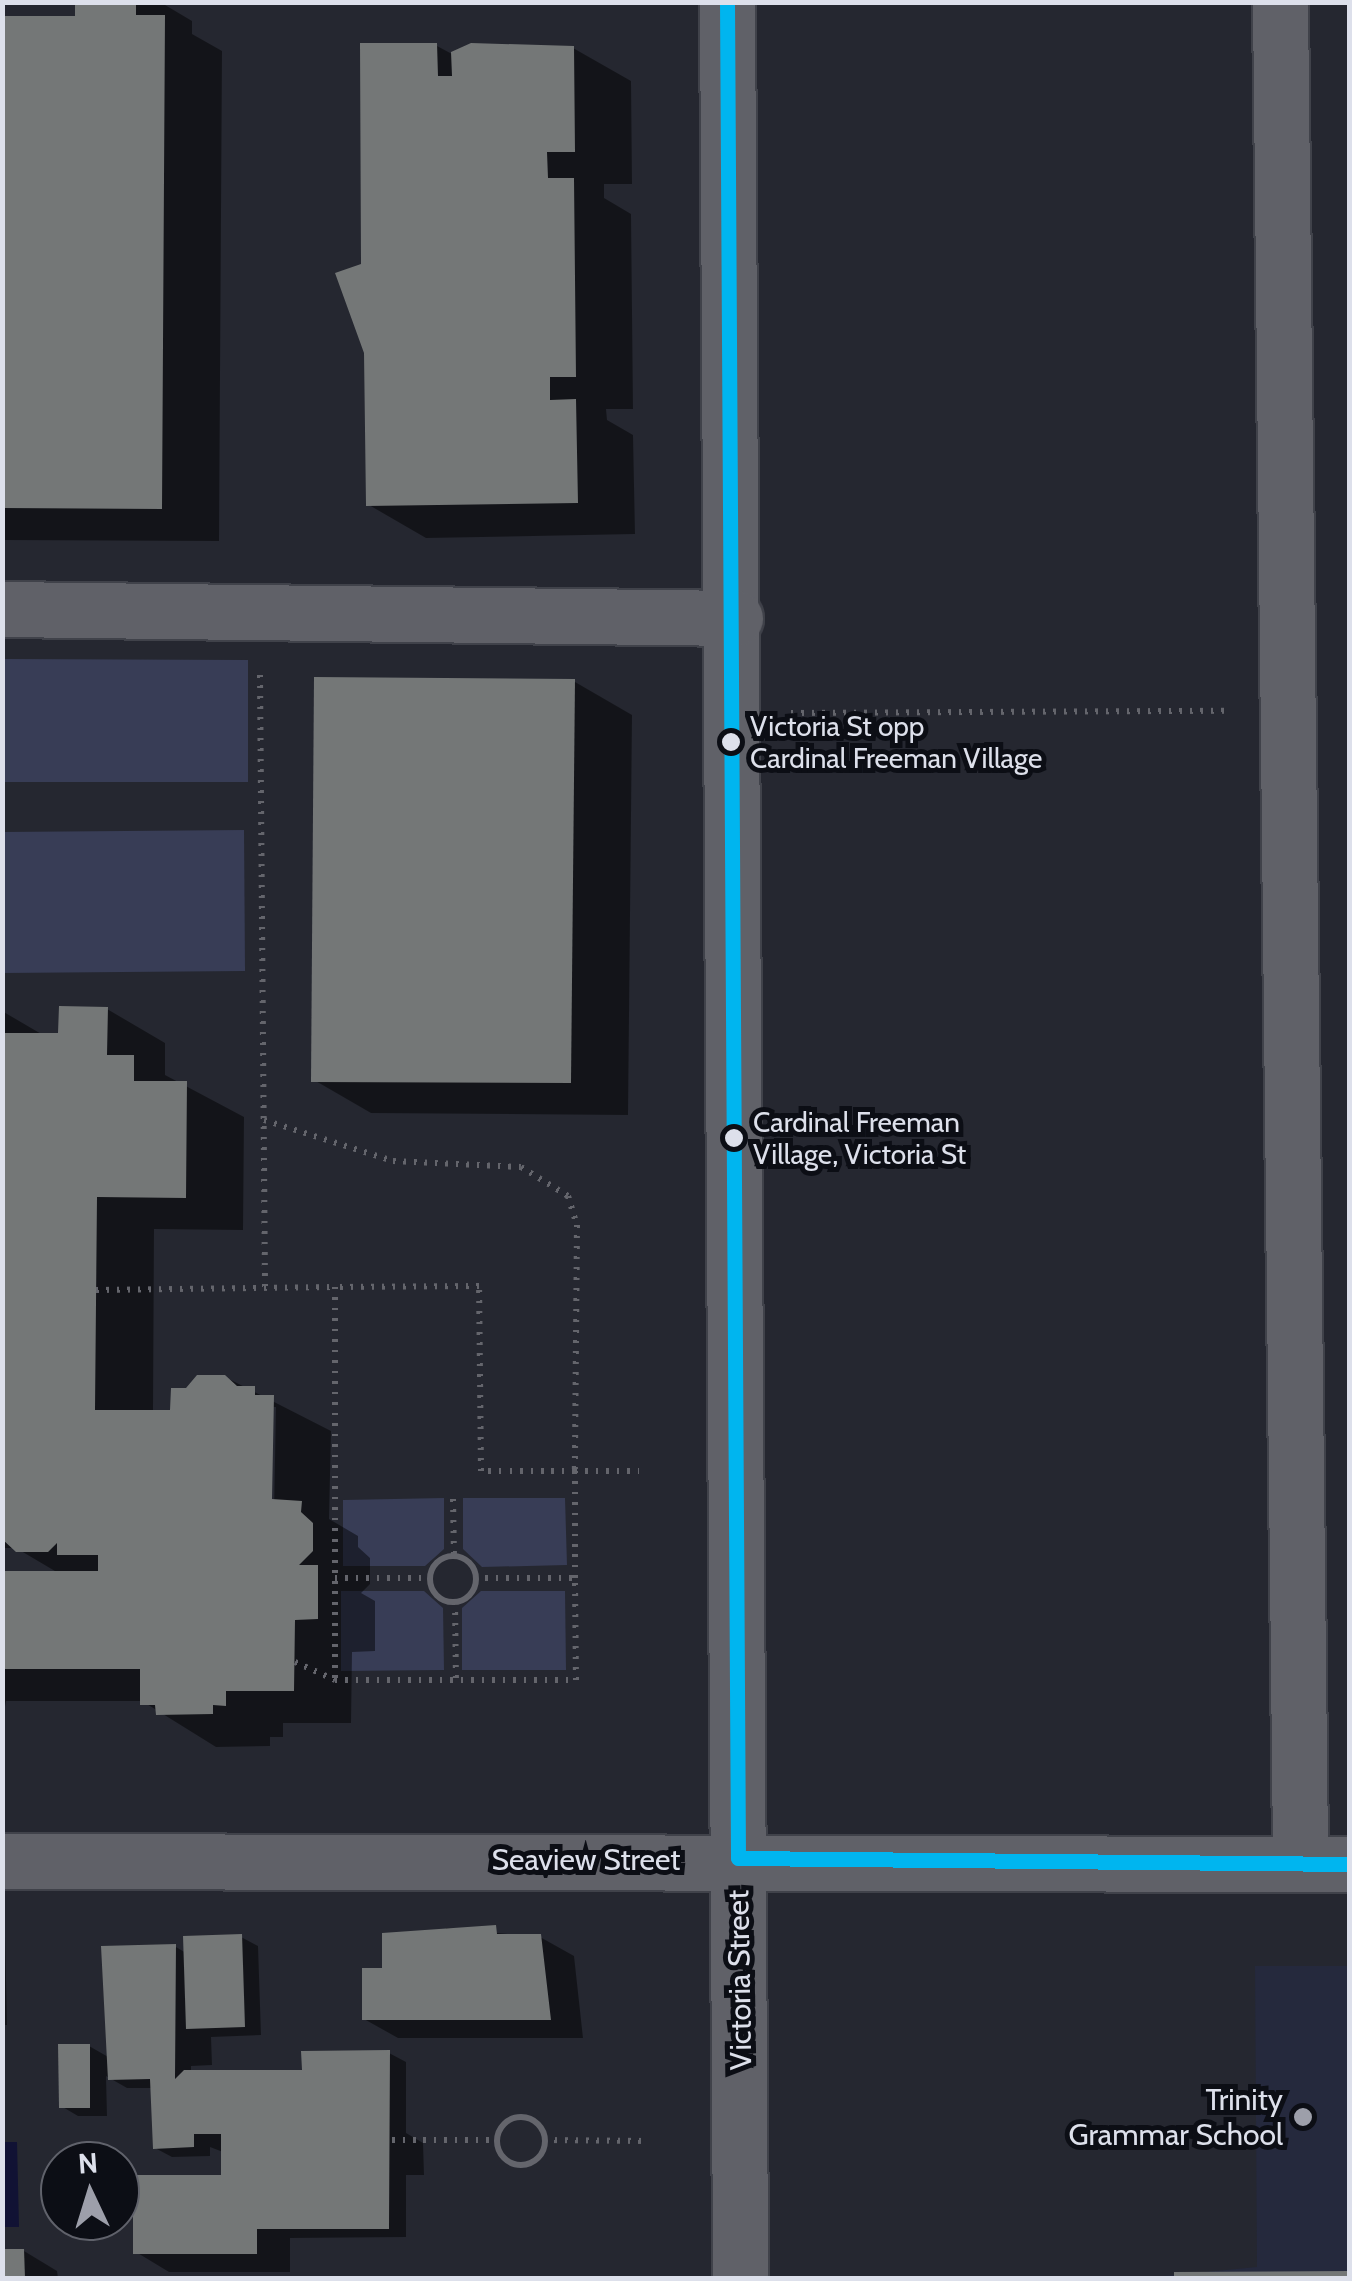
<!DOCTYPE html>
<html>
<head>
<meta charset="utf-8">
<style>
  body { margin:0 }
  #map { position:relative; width:1352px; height:2281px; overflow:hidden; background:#252730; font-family:Cabin,sans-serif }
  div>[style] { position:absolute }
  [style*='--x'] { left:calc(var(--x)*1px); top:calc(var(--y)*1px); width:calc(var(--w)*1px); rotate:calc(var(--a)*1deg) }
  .built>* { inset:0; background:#25293d }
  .green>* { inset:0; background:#383d56 }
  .water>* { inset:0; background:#111234 }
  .shadow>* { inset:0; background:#0007 }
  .building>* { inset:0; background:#747777 }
  .path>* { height:6px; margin-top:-3px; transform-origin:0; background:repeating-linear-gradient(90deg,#64656c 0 2.5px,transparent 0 10.5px) }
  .path>.ring { margin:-3px; padding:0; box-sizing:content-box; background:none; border:6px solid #64656c; border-radius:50% }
  .roads { filter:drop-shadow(2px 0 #40424a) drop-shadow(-2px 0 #40424a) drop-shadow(0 2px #40424a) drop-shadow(0 -2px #40424a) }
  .minor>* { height:55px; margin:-27.5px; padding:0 27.5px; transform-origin:27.5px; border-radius:27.5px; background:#606168 }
  .bus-1>* { height:15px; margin:-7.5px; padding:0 7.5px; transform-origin:7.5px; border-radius:7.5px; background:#00b5ef }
  .dots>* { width:28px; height:28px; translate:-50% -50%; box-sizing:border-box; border:5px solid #0c0e15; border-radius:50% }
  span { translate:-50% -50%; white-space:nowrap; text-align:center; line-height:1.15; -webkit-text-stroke:10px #0c0e15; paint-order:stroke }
  .bus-label { font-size:28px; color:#dde0eb }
  .left { translate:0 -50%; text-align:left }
  .street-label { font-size:30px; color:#dde0eb }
  .poi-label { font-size:30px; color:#dde0eb }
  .right { translate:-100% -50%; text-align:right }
  .frame { position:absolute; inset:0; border:5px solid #dde0eb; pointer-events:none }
  .north { position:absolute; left:40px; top:2141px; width:100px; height:100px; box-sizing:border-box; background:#0c0e15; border:2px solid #60626b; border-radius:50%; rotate:356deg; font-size:28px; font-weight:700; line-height:40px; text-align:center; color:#dde0eb }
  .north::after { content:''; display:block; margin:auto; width:35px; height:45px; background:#9d9faa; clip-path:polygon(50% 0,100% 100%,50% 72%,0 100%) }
</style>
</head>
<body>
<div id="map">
  <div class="built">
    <div style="clip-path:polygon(1255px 1966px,1349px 1966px,1349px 2278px,1143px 2278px,1257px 2267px)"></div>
  </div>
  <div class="green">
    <div style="clip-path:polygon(3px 659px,248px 660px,248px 782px,3px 782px)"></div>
    <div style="clip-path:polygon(244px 830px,245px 971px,3px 973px,3px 832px)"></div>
    <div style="clip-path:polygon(444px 1498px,444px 1549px,425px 1566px,343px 1566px,343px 1500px)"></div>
    <div style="clip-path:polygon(463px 1498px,565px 1498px,567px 1565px,482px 1567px,463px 1549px)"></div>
    <div style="clip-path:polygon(341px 1591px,424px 1591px,443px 1608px,444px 1670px,341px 1671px)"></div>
    <div style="clip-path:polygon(481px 1591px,565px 1591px,566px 1670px,462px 1670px,462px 1608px)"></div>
  </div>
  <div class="water">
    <div style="clip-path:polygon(3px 2142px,17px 2142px,19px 2227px,4px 2227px,3px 2235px)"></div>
  </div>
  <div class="shadow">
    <div style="clip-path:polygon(77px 2px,160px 2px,192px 21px,192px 34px,222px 51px,219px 541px,2px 540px,2px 18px,77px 19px)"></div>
    <div style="clip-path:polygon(437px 46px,452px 54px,573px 48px,631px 81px,632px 184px,604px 184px,604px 198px,631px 214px,633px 409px,606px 409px,607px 420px,633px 435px,635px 534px,426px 538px,369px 505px,364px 265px)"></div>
    <div style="clip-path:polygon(575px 682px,632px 715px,628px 1115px,371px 1113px,314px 1080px)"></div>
    <div style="clip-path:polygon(evenodd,107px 1009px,165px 1043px,165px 1075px,244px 1117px,243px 1230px,154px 1229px,153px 1412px,173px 1412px,187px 1390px,225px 1377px,331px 1431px,329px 1519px,358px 1536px,358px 1547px,370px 1558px,370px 1584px,361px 1593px,375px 1601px,375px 1651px,352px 1652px,351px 1723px,283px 1723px,283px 1737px,270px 1737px,270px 1746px,216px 1747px,142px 1701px,6px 1701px,2px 1724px,2px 1574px,60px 1574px,16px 1548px,2px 1548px,2px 1011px,43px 1035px,60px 1035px,107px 1009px,271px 1407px,276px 1407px,274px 1512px,269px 1512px,271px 1407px)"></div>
    <div style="clip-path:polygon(446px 1928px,540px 1937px,574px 1956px,583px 2038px,398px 2038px,364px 2019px,385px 1970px,446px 1936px)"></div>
    <div style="clip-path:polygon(2px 1934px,5px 1936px,7px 2025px,2px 2025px)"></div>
    <div style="clip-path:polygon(241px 1937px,258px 1946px,261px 2035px,211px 2037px,212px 2065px,191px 2066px,191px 2073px,312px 2073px,389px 2053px,406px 2062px,406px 2133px,423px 2143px,424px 2175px,406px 2175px,406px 2237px,290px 2238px,290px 2272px,169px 2272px,136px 2252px,224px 2178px,223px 2152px,210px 2147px,210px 2156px,172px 2157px,155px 2148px,153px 2088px,127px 2088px,106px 2076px,107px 2116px,78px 2116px,61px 2106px,89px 2046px,110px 2058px,176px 1947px,186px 1953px)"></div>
    <div style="clip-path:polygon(24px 2251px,57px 2271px,58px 2278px,2px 2278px,2px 2252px)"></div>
    <div style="clip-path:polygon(1350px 2273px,1350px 2278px,1177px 2278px,1177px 2274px)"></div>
  </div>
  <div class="building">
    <div style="clip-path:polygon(75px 2px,136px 2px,136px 15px,165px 15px,162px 509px,2px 508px,2px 16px,75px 16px)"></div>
    <div style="clip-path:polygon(360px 43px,437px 43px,438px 76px,452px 76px,451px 52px,471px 43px,574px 46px,575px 152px,547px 152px,548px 178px,574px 178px,576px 377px,550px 377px,550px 400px,576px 399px,578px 503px,366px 506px,364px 353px,335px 273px,361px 264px)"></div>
    <div style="clip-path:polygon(314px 677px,575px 679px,571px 1083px,311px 1082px)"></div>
    <div style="clip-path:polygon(59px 1006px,108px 1007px,107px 1055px,134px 1055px,134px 1081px,187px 1081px,186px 1198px,97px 1197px,95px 1410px,170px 1410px,171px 1388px,186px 1388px,197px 1375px,225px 1375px,237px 1386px,255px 1386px,255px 1395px,274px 1395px,272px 1499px,302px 1501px,301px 1512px,313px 1523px,313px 1551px,299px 1565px,318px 1565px,318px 1619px,295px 1620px,294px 1691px,226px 1691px,226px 1706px,213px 1705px,213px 1714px,156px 1715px,155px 1705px,140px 1705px,140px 1669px,2px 1669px,2px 1571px,98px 1571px,98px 1555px,57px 1555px,57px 1543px,48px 1552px,16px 1552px,2px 1539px,2px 1033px,58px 1033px)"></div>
    <div style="clip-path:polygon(496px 1925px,497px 1934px,541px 1934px,551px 2020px,362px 2020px,362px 1968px,382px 1968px,382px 1933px)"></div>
    <div style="clip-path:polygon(242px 1934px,245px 2027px,186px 2029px,183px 1936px)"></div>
    <div style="clip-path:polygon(176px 1944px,175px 2079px,184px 2070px,302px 2070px,301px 2051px,390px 2050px,389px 2229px,257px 2229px,257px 2254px,133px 2254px,133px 2175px,221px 2175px,221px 2134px,194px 2134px,194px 2147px,153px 2149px,150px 2079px,108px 2080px,101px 1946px)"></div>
    <div style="clip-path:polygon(58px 2044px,90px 2044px,90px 2108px,59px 2108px)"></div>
    <div style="clip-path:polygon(2px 2249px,24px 2249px,25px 2278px,2px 2278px)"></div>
    <div style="clip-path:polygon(1350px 2271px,1350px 2278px,1174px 2278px,1174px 2272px)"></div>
  </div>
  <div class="path">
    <div style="--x:260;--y:675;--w:614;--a:89.53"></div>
    <div style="--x:791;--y:713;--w:437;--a:-0.3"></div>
    <div style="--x:264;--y:1120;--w:135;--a:17.6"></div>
    <div style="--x:393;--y:1161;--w:128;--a:2.7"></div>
    <div style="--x:521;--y:1167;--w:55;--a:31.7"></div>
    <div style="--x:568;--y:1196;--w:30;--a:73"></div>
    <div style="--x:577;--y:1225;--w:246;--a:90.5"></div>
    <div style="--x:575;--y:1471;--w:94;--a:180"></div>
    <div style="--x:481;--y:1471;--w:185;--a:-90.6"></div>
    <div style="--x:479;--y:1286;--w:144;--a:179.6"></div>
    <div style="--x:96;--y:1290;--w:239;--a:-0.7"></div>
    <div style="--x:335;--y:1287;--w:393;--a:90"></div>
    <div style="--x:453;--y:1499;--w:59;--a:89"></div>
    <div class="ring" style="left:430px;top:1556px;width:40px;height:40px"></div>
    <div style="--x:335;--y:1578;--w:96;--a:0"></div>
    <div style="--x:475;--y:1578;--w:100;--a:0"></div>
    <div style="--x:575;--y:1578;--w:107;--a:-90"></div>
    <div style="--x:575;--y:1471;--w:64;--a:0"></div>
    <div style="--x:455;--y:1602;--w:78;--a:89.3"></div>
    <div style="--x:295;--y:1662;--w:44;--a:24.2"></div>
    <div style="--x:335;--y:1680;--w:241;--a:0"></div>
    <div style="--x:576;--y:1680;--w:102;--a:-90.6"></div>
    <div class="ring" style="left:497px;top:2117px;width:42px;height:42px"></div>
    <div style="--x:392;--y:2140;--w:104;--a:0"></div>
    <div style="--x:544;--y:2140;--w:105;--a:0.5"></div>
  </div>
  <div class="roads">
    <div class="minor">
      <div style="--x:727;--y:2;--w:2276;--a:89.67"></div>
      <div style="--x:1280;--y:2;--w:1861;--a:89.38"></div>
      <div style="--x:2;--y:609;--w:733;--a:0.7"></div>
      <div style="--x:2;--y:1861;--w:1348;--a:0.13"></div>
    </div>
  </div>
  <div class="bus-1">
    <div style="--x:727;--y:2;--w:1856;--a:89.66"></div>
    <div style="--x:738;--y:1858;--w:612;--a:0.56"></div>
  </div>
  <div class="dots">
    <div style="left:731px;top:742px;background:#dde0eb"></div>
    <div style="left:734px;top:1138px;background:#dde0eb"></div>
    <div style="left:1303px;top:2117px;background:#9d9faa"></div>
  </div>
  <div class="bus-label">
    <span class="left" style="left:750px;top:742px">Victoria St opp<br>Cardinal Freeman Village</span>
    <span class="left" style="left:753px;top:1138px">Cardinal Freeman<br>Village, Victoria St</span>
  </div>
  <div class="street-label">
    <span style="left:586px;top:1860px">Seaview Street</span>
    <span style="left:740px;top:1980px;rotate:-91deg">Victoria Street</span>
  </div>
  <div class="poi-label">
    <span class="right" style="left:1283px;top:2117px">Trinity<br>Grammar School</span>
  </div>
  <div class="frame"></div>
  <div class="north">N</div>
</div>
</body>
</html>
